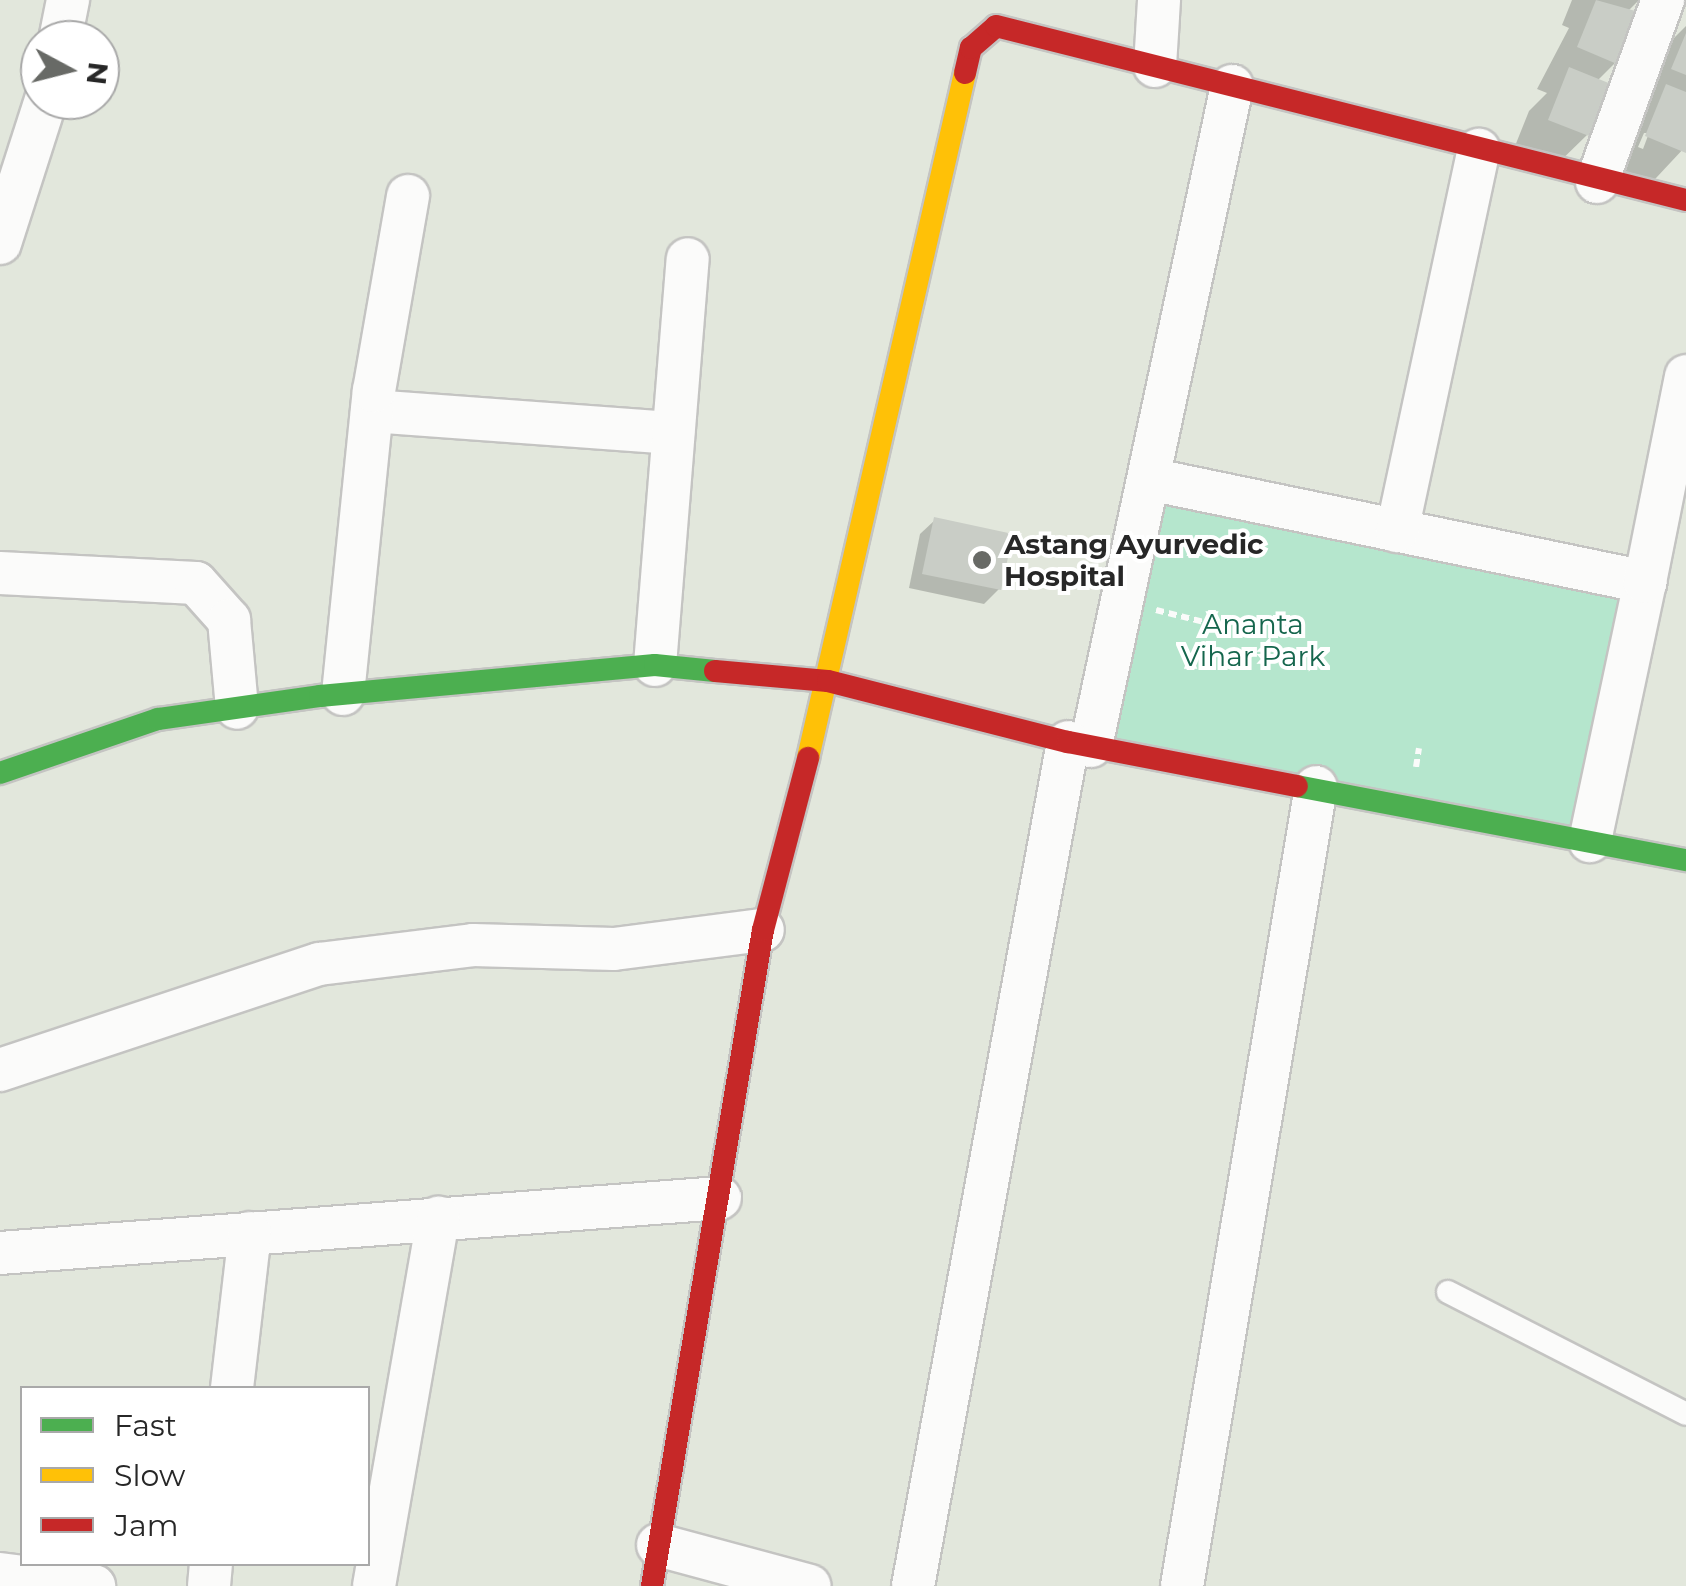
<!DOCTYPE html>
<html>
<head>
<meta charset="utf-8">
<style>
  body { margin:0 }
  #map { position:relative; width:1686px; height:1586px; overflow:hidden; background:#e2e7dc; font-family:Montserrat,sans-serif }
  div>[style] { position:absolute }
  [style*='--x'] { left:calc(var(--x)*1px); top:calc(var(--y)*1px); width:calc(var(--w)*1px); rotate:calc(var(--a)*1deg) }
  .green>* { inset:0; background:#b5e6cd }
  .shadow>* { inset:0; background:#0003 }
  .building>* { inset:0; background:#c9cdc6 }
  .path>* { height:6px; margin-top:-3px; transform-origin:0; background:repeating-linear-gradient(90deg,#fbfbfa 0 8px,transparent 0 13px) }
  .roads { filter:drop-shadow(2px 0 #c4c4c2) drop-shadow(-2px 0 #c4c4c2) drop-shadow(0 2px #c4c4c2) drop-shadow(0 -2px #c4c4c2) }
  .lane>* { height:22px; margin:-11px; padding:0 11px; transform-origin:11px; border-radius:11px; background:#fbfbfa }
  .street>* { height:42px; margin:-21px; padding:0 21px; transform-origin:21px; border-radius:21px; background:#fbfbfa }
  .fast>* { height:22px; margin:-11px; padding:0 11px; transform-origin:11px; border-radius:11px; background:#4caf50 }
  .slow>* { height:22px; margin:-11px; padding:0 11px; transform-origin:11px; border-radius:11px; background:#ffc107 }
  .jam>* { height:22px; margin:-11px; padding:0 11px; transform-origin:11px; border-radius:11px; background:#c62828 }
  .dots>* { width:28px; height:28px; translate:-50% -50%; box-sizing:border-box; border:5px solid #fff; border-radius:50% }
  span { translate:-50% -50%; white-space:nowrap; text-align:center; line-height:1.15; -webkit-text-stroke:8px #fff; paint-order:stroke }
  .poi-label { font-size:28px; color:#272727; font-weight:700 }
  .left { translate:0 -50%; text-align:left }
  .park-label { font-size:28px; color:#15664d }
  .legend { position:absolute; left:20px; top:1386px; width:350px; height:180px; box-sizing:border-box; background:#fff; border:2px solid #a9a9a9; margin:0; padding:12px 18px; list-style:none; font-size:30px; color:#272727 }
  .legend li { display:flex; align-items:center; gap:20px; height:50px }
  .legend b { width:50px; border:2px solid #a9a9a9 }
  .north { position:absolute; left:20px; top:20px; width:100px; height:100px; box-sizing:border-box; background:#fff; border:2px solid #a9a9a9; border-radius:50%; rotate:97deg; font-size:28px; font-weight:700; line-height:40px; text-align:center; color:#272727 }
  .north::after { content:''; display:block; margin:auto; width:35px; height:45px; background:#686a66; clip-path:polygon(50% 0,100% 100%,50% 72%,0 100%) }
</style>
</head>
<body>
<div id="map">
  <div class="green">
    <div style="clip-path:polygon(1150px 484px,1632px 595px,1584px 835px,1096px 744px)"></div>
  </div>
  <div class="shadow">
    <div style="clip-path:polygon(1572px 0,1639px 0,1629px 10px,1615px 63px,1597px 81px,1587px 135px,1545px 176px,1509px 161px,1529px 111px,1547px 93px,1537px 89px,1569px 28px,1562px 25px)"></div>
    <div style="clip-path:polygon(evenodd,1686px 26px,1686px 146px,1642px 193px,1605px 178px,1652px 60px,1686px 26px,1644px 133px,1649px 133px,1643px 149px,1638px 147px,1644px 133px)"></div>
    <div style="clip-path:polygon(935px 520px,999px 589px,984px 604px,909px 588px,920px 534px)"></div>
  </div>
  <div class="building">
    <div style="clip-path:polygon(1596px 0,1639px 12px,1617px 64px,1577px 47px)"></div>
    <div style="clip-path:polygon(1686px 33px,1686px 75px,1671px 69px)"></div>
    <div style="clip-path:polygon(1569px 67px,1611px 84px,1589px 136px,1548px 120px)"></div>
    <div style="clip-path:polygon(1666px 84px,1686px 92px,1686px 153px,1645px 136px)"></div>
    <div style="clip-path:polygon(934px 517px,1013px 534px,1001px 590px,922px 574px)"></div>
  </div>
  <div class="path">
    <div style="--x:1156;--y:610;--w:54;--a:14"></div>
    <div style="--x:1416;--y:767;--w:19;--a:-81"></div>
  </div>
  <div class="roads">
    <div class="lane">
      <div style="--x:1448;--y:1292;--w:267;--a:27.1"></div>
    </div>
    <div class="street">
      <div style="--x:60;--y:40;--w:41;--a:-78.7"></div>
      <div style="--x:1155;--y:66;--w:66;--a:-86.5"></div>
      <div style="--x:1597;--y:182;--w:194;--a:-70.1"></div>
      <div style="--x:0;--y:243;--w:150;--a:-72.2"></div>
      <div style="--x:372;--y:411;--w:302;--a:4.2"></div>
      <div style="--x:1149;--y:479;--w:507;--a:11.73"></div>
      <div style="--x:1645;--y:582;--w:265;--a:102"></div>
      <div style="--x:1397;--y:531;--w:390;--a:-77.9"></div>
      <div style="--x:0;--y:573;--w:196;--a:2.9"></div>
      <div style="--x:196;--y:583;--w:50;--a:48.3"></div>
      <div style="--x:229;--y:620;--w:88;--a:84.8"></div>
      <div style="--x:1645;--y:582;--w:210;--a:-78.7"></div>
      <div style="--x:655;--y:665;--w:407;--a:-85.4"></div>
      <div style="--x:343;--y:694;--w:305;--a:-84.2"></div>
      <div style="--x:374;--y:391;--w:198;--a:-80.1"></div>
      <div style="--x:1091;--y:746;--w:675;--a:-77.94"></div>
      <div style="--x:0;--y:1070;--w:336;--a:-18.4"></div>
      <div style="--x:319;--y:964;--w:155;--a:-7"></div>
      <div style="--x:473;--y:945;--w:141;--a:1.6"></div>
      <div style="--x:614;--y:949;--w:150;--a:-7.3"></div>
      <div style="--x:0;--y:1253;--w:722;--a:-4.37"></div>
      <div style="--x:232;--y:1388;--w:156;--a:-83.4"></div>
      <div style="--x:658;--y:1545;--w:157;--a:15.1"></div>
      <div style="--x:0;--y:1574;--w:95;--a:7.3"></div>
      <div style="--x:209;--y:1586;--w:22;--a:-85"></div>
      <div style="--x:374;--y:1586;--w:374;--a:-80.1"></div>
      <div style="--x:913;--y:1586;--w:858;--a:-79.59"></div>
      <div style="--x:1182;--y:1586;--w:810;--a:-80.48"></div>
    </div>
    <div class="fast">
      <div style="--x:0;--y:773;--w:167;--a:-18.9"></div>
      <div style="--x:158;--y:719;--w:164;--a:-8.1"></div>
      <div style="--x:320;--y:696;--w:336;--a:-5.3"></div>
      <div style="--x:655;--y:665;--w:60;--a:5.7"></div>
      <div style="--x:1297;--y:786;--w:396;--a:10.8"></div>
    </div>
    <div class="slow">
      <div style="--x:808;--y:758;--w:703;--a:-77.09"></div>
    </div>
    <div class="jam">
      <div style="--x:965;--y:73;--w:26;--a:-77"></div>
      <div style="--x:971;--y:48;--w:33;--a:-41"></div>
      <div style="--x:996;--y:26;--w:712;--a:14.15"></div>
      <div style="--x:715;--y:671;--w:113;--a:5.1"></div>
      <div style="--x:828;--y:681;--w:248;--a:14.3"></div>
      <div style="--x:1068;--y:742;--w:233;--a:10.9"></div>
      <div style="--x:652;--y:1586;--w:665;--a:-80.4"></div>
      <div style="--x:763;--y:930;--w:178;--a:-75.3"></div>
    </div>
  </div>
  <div class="dots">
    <div style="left:982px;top:560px;background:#686a66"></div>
  </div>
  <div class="poi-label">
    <span class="left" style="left:1004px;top:560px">Astang Ayurvedic<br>Hospital</span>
  </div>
  <div class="park-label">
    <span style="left:1253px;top:640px">Ananta<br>Vihar Park</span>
  </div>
  <ul class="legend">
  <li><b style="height:12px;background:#4caf50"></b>Fast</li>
  <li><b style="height:12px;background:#ffc107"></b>Slow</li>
  <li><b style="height:12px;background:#c62828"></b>Jam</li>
  </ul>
  <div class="north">N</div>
</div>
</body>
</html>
